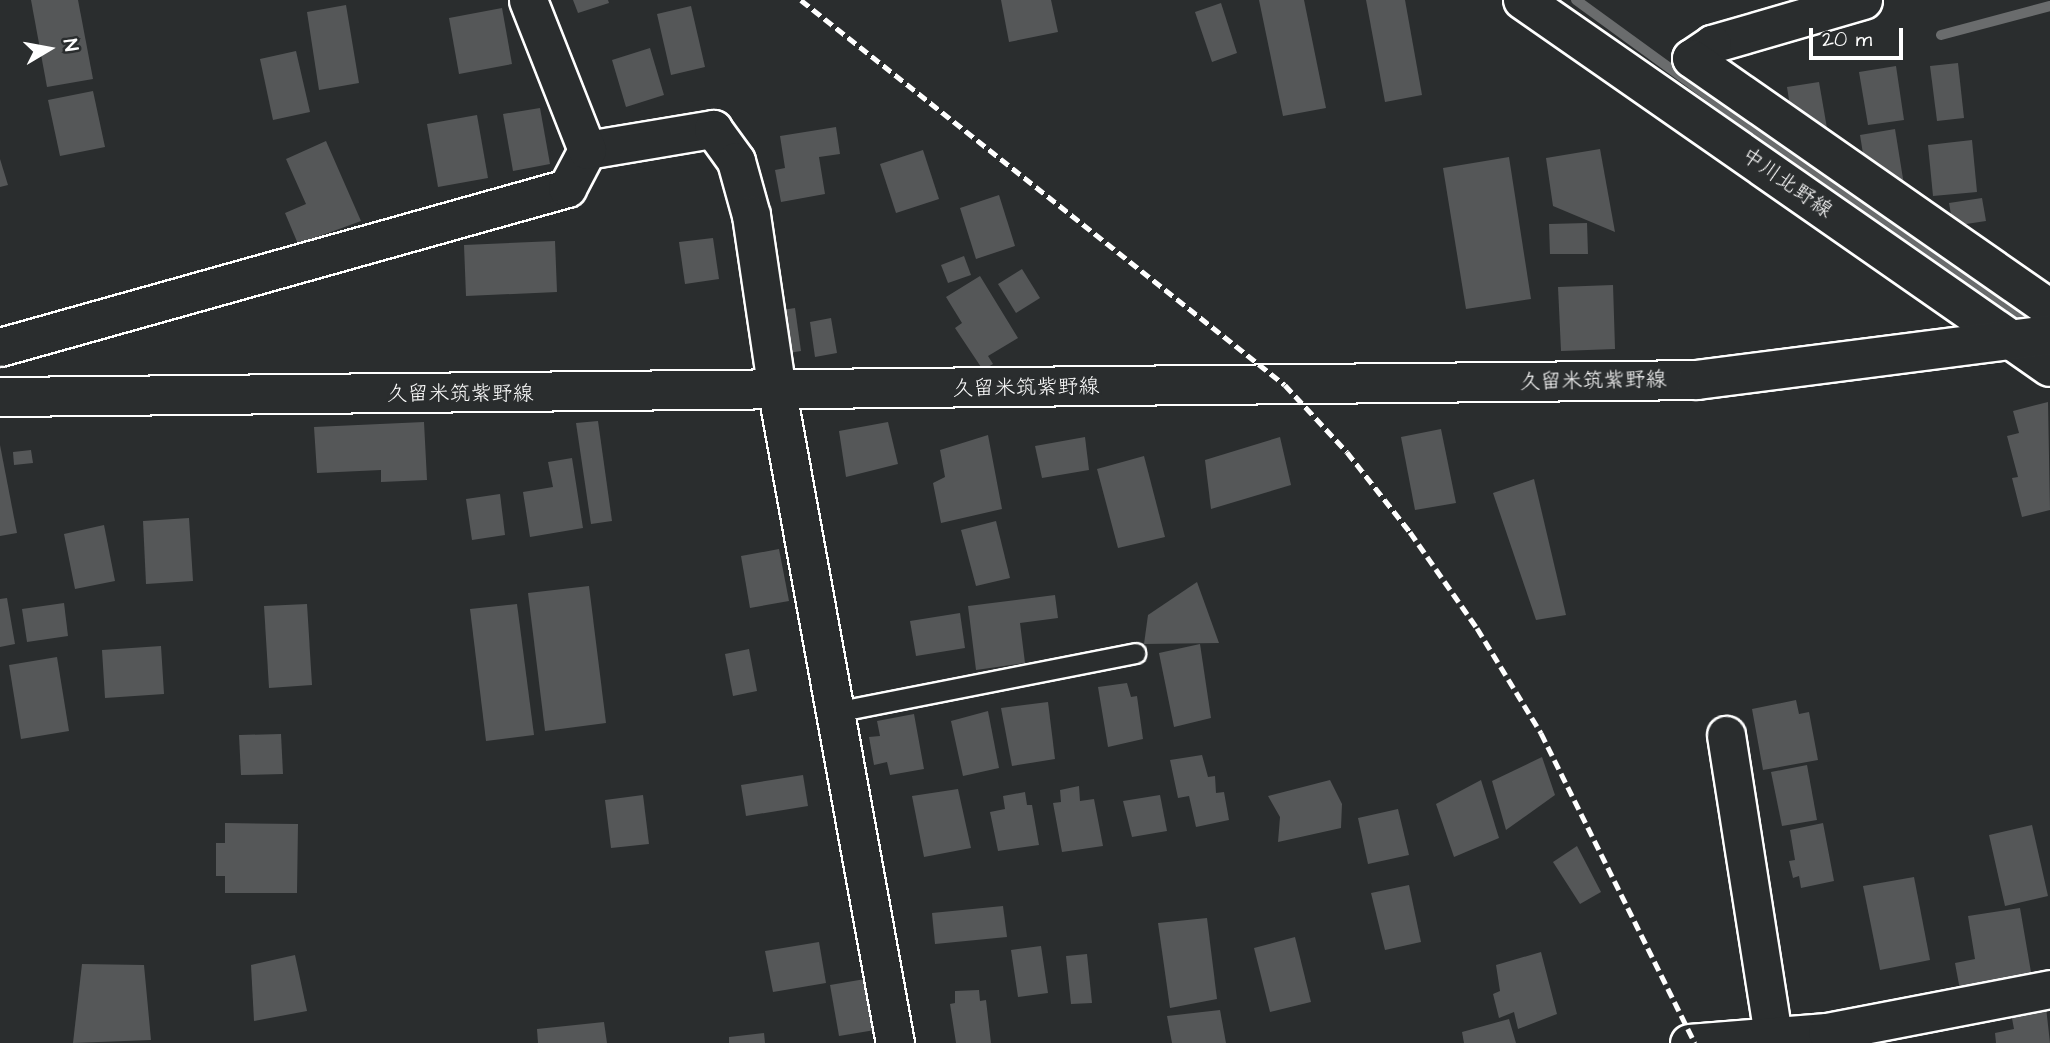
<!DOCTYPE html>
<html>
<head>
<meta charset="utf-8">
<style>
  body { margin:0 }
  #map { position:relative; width:2050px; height:1043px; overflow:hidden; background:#2a2d2e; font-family:"Architects Daughter","Klee One",sans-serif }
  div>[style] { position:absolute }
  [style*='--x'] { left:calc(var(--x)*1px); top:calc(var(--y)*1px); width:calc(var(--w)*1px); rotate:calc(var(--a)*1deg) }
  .stream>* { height:10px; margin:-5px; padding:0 5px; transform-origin:5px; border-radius:5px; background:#6a6c6d }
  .building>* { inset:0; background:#555758 }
  .roads { filter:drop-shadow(2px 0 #fff) drop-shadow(-2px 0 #fff) drop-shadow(0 2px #fff) drop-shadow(0 -2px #fff) }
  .service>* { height:19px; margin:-9.5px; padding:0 9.5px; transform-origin:9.5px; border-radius:9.5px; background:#2a2d2e }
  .minor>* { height:37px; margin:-18.5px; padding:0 18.5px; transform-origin:18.5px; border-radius:18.5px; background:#2a2d2e }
  .secondary>* { height:38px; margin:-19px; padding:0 19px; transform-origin:19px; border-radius:19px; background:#2a2d2e }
  .primary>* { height:38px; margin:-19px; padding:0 19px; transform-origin:19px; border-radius:19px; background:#2a2d2e }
  .rail>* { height:5px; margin-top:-2.5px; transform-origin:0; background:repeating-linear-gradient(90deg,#fff 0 10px,transparent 0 15px) }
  span { translate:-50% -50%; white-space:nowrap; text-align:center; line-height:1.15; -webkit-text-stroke:5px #2a2d2e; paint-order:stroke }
  .street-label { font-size:21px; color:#fff }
  .north { position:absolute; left:14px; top:14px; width:70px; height:70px; -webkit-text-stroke:5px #2a2d2e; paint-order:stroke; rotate:80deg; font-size:19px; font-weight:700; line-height:28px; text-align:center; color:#fff }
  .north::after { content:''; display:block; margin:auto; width:24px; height:32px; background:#fff; clip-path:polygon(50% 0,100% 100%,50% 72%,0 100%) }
  .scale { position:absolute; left:1809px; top:28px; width:94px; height:32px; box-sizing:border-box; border:4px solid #fff; border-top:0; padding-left:9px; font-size:21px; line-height:24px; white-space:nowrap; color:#fff; -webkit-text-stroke:5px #2a2d2e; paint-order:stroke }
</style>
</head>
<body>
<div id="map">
  <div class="stream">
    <div style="--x:1576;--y:0;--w:394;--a:36"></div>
    <div style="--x:1895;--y:232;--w:166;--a:34.5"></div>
    <div style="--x:1941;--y:35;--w:113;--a:-14.9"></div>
  </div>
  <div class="building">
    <div style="clip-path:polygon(31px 0,78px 0,93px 79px,47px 87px)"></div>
    <div style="clip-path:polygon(573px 0,608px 0,609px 3px,578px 13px)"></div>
    <div style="clip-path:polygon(1001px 0,1051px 0,1058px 32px,1009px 42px)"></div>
    <div style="clip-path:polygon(1259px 0,1304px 0,1326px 108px,1283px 116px)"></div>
    <div style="clip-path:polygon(1366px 0,1405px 0,1422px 95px,1385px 102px)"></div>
    <div style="clip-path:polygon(1221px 3px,1237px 53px,1212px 62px,1195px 12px)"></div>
    <div style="clip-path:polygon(346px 5px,359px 83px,319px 90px,307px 12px)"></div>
    <div style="clip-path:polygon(691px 6px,705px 67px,671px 75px,657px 14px)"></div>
    <div style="clip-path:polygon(502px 8px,512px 64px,459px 74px,449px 18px)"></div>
    <div style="clip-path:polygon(650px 48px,664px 95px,626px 107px,612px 60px)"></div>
    <div style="clip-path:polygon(296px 51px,310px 112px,273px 120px,260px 59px)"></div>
    <div style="clip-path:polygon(1958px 63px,1964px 118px,1937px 121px,1930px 66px)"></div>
    <div style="clip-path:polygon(1896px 66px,1904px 120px,1868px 125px,1859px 72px)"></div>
    <div style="clip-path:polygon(1819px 82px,1828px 134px,1795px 139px,1787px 87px)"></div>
    <div style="clip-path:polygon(93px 91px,105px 147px,60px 156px,48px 100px)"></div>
    <div style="clip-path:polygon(540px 108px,550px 164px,513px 171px,503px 114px)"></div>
    <div style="clip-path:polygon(477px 115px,488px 178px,438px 187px,427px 124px)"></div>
    <div style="clip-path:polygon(836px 127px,840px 154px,819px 157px,825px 194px,781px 202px,775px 170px,785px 168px,780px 136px)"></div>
    <div style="clip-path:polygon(1895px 129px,1904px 185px,1869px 191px,1860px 135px)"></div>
    <div style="clip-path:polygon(1972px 140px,1977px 192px,1933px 196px,1928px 145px)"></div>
    <div style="clip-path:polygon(326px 141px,361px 221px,298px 244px,285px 213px,306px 204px,286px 159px)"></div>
    <div style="clip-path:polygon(1600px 149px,1615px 232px,1553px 206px,1546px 158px)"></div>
    <div style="clip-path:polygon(923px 150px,939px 199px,896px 213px,880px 164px)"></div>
    <div style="clip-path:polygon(1509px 157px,1531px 299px,1466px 309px,1443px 168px)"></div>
    <div style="clip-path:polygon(0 159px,8px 185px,0 187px)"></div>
    <div style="clip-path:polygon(999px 195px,1015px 246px,976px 259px,960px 208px)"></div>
    <div style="clip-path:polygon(1982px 198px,1986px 221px,1953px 226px,1949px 203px)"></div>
    <div style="clip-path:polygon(1587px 223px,1588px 254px,1550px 254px,1549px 224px)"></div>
    <div style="clip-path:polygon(713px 238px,719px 279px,685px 284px,679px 242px)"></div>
    <div style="clip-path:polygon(555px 241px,557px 292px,466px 296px,464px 245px)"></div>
    <div style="clip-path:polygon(964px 256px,971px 275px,948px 283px,941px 265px)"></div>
    <div style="clip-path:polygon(1022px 269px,1040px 298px,1016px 313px,998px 284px)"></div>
    <div style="clip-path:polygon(980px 276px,1018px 338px,988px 356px,993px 364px,983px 370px,955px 328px,962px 323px,946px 297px)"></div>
    <div style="clip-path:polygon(1613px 285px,1615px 349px,1561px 351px,1558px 287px)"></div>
    <div style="clip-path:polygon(795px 308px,801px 351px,776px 355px,769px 312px)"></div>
    <div style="clip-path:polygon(831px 318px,837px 353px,815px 357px,810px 322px)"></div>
    <div style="clip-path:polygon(2048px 402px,2050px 510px,2022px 517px,2012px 478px,2018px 477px,2007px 436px,2019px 433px,2013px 411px)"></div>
    <div style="clip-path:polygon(598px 421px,612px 521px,591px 524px,576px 423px)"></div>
    <div style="clip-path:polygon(424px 422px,427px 480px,381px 482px,381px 470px,317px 473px,314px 427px)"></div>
    <div style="clip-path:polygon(888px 422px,898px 464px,846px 477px,839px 431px)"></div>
    <div style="clip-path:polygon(1441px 429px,1456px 503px,1415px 510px,1401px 437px)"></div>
    <div style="clip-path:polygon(988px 435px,1002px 509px,941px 523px,933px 483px,945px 477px,940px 450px)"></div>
    <div style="clip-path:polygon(1085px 437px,1089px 470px,1042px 478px,1035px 446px)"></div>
    <div style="clip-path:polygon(1280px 437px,1291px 485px,1211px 509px,1205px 460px)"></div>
    <div style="clip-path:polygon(0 445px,17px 533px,0 536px)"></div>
    <div style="clip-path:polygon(31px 450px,33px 463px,14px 465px,13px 452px)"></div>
    <div style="clip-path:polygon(1144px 456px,1165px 537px,1118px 548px,1097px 469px)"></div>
    <div style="clip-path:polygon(572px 458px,583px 528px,530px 537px,523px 492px,553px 487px,548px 462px)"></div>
    <div style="clip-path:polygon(1534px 479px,1566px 615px,1536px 620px,1493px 493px)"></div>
    <div style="clip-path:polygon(500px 494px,505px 535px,472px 540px,466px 499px)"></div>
    <div style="clip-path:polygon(189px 518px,193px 581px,146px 584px,143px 521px)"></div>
    <div style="clip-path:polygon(996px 521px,1010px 578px,976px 586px,961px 530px)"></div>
    <div style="clip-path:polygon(104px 525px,115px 581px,75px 589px,64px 534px)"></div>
    <div style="clip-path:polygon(779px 549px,789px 601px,750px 608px,741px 556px)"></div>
    <div style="clip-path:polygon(1197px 582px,1219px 643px,1144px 644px,1148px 615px)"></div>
    <div style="clip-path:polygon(589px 586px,606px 723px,545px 731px,528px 593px)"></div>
    <div style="clip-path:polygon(1055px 595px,1058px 618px,1020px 623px,1025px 663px,976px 670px,968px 606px)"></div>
    <div style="clip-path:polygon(7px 598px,15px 644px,0 647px,0 599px)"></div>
    <div style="clip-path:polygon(64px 603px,68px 636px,27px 642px,22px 609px)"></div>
    <div style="clip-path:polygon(307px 604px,312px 685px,269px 688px,264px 606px)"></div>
    <div style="clip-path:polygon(517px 604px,534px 735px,486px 741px,470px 609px)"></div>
    <div style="clip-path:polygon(960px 613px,965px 648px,916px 656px,910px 621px)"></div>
    <div style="clip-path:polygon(1200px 644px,1211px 718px,1174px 727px,1159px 653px)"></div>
    <div style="clip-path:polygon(161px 646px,164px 694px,105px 698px,102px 650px)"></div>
    <div style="clip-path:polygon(749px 649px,757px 691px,733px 696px,725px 654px)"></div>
    <div style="clip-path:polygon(57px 657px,69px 731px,21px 739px,9px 665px)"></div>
    <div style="clip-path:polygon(1127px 683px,1131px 697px,1137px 696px,1143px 739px,1108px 747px,1098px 687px)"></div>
    <div style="clip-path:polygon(1796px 700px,1799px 714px,1809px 712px,1818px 760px,1763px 770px,1752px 709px)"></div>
    <div style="clip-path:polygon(1048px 702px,1055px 759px,1012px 766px,1001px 708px)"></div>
    <div style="clip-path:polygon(988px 711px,999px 768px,963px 776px,951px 721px)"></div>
    <div style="clip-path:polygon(914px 714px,924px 769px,890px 775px,887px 762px,874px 765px,869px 737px,880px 736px,877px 721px)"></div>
    <div style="clip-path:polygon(281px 734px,283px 774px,241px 775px,239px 735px)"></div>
    <div style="clip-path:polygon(1202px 755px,1208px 777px,1215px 776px,1216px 793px,1224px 792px,1229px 820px,1196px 827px,1189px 796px,1178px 798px,1170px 760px)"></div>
    <div style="clip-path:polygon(1542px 757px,1555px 795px,1506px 830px,1492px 781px)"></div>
    <div style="clip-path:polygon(1807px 765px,1817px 820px,1782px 826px,1771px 772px)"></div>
    <div style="clip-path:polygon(803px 775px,808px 806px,746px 816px,741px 785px)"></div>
    <div style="clip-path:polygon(1330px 780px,1342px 804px,1341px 828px,1278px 842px,1280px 817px,1268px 796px)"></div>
    <div style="clip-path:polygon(1481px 780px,1499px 838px,1454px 857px,1436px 804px)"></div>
    <div style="clip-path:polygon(1079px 786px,1080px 801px,1094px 799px,1103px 846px,1062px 852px,1053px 803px,1061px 802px,1060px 790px)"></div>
    <div style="clip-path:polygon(958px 789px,971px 848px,924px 857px,912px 796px)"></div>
    <div style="clip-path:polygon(1025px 792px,1027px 805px,1032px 805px,1039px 845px,998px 851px,990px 812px,1005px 809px,1003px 796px)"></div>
    <div style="clip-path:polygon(643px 795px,649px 844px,611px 848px,605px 800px)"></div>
    <div style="clip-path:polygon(1160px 795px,1167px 831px,1132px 837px,1123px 801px)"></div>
    <div style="clip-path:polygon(1398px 809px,1409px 855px,1368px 864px,1358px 818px)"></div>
    <div style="clip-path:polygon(225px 823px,298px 824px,297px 893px,225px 893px,225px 876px,216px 876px,216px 843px,225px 843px)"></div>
    <div style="clip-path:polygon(1823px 823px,1834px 881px,1801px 888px,1799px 876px,1793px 878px,1789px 861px,1795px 860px,1790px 830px)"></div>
    <div style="clip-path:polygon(2032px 825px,2048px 896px,2005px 906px,1989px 835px)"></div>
    <div style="clip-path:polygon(1577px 846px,1601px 892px,1580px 904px,1553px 862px)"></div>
    <div style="clip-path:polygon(1914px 877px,1930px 960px,1880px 970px,1863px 886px)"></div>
    <div style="clip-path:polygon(1409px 885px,1421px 942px,1385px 950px,1371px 893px)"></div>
    <div style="clip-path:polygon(1003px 906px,1007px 937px,935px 944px,932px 913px)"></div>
    <div style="clip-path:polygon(2020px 908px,2032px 978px,1960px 990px,1955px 963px,1975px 959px,1968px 916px)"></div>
    <div style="clip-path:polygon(1207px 918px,1217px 999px,1170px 1008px,1158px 923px)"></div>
    <div style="clip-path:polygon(1295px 937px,1311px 1002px,1270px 1012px,1254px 948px)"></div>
    <div style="clip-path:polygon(819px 942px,826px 983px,773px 992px,765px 951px)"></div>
    <div style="clip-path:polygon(1041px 946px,1048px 993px,1018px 997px,1011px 950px)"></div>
    <div style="clip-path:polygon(1541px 952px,1557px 1014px,1518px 1029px,1514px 1012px,1499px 1018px,1493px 994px,1500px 991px,1496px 965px)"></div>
    <div style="clip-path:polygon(1087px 954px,1092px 1003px,1071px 1004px,1066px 956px)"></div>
    <div style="clip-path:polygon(295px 955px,307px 1011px,254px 1021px,251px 965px)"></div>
    <div style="clip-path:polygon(82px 964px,144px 965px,151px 1040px,73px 1043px)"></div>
    <div style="clip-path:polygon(865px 979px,875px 1030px,839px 1036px,830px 985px)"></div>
    <div style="clip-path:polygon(979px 990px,980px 1001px,986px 1000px,991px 1043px,956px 1043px,950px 1004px,955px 1003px,955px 991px)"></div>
    <div style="clip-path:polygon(2046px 1007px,2050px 1043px,1996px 1043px,1995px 1033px,2014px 1029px,2011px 1013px)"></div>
    <div style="clip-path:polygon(1220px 1010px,1226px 1043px,1172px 1043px,1167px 1016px)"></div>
    <div style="clip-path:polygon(1509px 1019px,1516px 1043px,1464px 1043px,1462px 1032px)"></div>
    <div style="clip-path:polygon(604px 1022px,607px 1043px,538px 1043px,537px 1029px)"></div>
    <div style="clip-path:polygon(764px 1033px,765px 1043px,729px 1043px,729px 1037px)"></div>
  </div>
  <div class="roads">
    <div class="service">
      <div style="--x:835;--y:712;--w:306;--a:-11.1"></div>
    </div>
    <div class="minor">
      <div style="--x:1863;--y:0;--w:157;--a:163.8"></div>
      <div style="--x:1712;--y:44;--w:25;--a:146"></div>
      <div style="--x:1691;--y:58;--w:437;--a:34.9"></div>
      <div style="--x:587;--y:150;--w:128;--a:-9.5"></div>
      <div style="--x:713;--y:129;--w:39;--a:54"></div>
      <div style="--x:736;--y:161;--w:56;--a:74.5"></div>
      <div style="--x:751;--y:215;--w:179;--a:81.6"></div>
      <div style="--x:777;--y:392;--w:662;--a:79.73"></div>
      <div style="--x:0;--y:347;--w:589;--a:-15.66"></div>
      <div style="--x:567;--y:188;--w:43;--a:-62.2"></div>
      <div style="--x:587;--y:150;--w:161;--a:-111.5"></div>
      <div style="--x:1726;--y:735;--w:305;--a:81.1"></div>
      <div style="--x:1689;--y:1043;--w:138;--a:-4.6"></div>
      <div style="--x:1827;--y:1032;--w:227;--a:-10.9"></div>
    </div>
    <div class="secondary">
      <div style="--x:1523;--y:0;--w:642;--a:34.85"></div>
    </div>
    <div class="primary">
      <div style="--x:0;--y:397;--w:1697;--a:-0.57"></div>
      <div style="--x:1697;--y:380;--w:356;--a:-7.3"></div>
    </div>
  </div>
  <div class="rail">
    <div style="--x:801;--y:0;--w:618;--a:38.5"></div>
    <div style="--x:1285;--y:385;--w:91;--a:47.2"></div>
    <div style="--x:1347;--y:452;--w:102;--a:51.8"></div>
    <div style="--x:1410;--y:532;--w:117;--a:55.1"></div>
    <div style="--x:1477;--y:628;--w:123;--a:58.6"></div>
    <div style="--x:1541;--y:733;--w:346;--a:63.6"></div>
  </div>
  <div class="street-label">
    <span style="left:1787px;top:183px;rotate:35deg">中川北野線</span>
    <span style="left:1593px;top:381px;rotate:-1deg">久留米筑紫野線</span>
    <span style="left:1026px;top:388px;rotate:-1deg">久留米筑紫野線</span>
    <span style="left:460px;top:394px">久留米筑紫野線</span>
  </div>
  <div class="north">N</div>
  <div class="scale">20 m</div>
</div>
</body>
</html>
